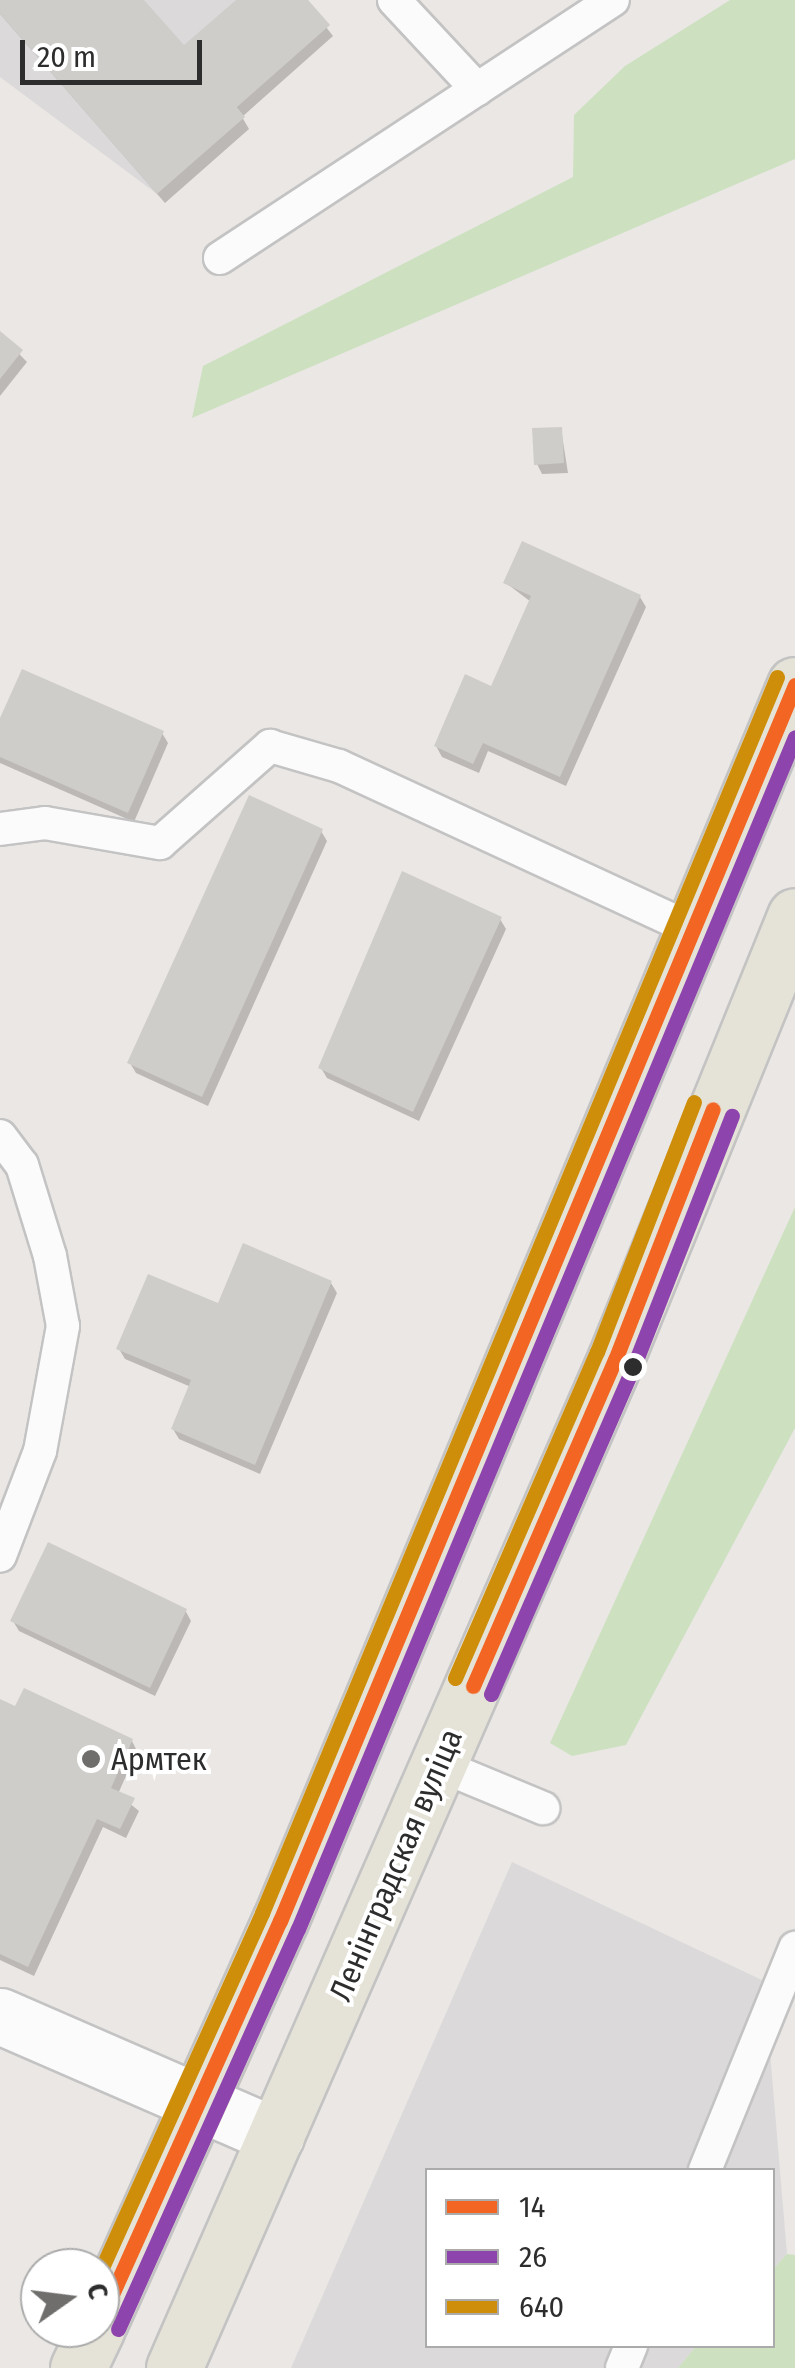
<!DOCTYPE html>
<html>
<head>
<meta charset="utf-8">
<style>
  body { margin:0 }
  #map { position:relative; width:795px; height:2368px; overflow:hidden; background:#eae7e4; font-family:"Fira Sans Condensed",sans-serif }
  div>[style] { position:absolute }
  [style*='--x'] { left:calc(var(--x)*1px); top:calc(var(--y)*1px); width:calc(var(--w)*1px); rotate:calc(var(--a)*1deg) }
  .industrial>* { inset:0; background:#dbd9da }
  .green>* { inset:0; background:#cde1c1 }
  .shadow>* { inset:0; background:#0003 }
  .building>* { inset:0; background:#cfcdca }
  .roads { filter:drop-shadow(2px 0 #c4c3c3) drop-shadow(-2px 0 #c4c3c3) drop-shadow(0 2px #c4c3c3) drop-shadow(0 -2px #c4c3c3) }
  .service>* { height:32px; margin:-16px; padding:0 16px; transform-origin:16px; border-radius:16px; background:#fcfbfb }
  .minor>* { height:55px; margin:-27.5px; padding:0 27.5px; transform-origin:27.5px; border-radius:27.5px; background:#fcfbfb }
  .primary>* { height:55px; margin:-27.5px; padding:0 27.5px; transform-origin:27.5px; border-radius:27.5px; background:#e5e3d7 }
  .bus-1>* { height:15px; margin:-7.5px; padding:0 7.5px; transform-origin:7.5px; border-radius:7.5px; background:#f26522 }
  .bus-2>* { height:15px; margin:-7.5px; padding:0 7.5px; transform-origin:7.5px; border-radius:7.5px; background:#8e44ad }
  .bus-3>* { height:15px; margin:-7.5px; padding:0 7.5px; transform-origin:7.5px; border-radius:7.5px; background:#cf8e09 }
  .dots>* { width:28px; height:28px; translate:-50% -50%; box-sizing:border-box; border:5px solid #fff; border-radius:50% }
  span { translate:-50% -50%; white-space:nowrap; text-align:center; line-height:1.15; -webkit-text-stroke:8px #fff; paint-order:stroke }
  .poi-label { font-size:32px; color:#2d2d2d }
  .left { translate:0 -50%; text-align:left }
  .street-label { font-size:32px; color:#2d2d2d }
  .legend { position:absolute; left:425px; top:2168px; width:350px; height:180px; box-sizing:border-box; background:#fff; border:2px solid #ababab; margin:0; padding:12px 18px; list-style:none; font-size:30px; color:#2d2d2d }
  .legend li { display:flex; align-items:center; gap:20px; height:50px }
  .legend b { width:50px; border:2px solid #ababab }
  .north { position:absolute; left:20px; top:2248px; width:100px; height:100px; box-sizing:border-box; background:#fff; border:2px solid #ababab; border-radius:50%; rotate:76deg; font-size:28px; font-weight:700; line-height:40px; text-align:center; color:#2d2d2d }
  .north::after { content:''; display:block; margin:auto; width:35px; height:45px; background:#6f6e6d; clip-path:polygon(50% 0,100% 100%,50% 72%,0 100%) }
  .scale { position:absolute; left:20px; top:40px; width:182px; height:45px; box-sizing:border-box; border:5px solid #2d2d2d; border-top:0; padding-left:12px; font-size:30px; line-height:35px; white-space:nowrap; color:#2d2d2d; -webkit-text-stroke:8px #fff; paint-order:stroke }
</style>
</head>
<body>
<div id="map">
  <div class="industrial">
    <div style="clip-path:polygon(0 0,308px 0,330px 25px,237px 106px,245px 117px,157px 194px,0 77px)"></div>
    <div style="clip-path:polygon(512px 1862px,764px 1981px,787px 2254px,773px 2269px,772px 2170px,428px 2170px,428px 2346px,696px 2346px,678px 2368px,291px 2368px)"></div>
  </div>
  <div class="green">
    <div style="clip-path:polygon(730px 0,795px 0,795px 159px,192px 418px,203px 366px,573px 177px,574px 115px,625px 66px)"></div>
    <div style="clip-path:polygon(795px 1207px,795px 1428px,626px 1745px,572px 1756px,550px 1743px)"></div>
    <div style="clip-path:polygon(787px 2254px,795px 2255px,795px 2368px,678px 2368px,696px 2346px,772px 2346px,773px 2269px)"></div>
  </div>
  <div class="shadow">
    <div style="clip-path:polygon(0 0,141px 0,184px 49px,240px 0,305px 0,333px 36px,242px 117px,249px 129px,165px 203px,0 14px)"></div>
    <div style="clip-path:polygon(0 334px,27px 362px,0 396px)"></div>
    <div style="clip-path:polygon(561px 429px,568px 473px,542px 474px,537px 464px)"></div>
    <div style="clip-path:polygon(506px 583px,640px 597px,646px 607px,566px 786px,488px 751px,479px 773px,442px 757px,436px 746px,492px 689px,531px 602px)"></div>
    <div style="clip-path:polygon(0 725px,162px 733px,168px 743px,134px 822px,0 763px)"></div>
    <div style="clip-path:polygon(321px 831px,327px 841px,208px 1106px,136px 1073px,130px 1063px)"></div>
    <div style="clip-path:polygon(500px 919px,506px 929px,419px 1121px,327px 1078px,321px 1068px)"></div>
    <div style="clip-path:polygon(331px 1283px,337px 1293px,260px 1474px,179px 1439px,173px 1429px,191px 1387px,125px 1359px,119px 1349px,220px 1306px)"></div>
    <div style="clip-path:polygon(185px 1610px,191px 1621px,155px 1696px,19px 1631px,13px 1621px)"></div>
    <div style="clip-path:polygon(0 1702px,132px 1741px,137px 1751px,118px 1794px,139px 1811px,126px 1838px,103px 1827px,34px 1976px,0 1960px)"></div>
  </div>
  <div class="building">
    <div style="clip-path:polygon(0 0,144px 0,184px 45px,236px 0,308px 0,330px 25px,237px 107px,245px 117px,157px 194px,0 14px)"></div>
    <div style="clip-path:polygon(0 331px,23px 350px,0 379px)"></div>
    <div style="clip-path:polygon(562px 427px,564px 463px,534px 465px,532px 428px)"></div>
    <div style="clip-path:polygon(522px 541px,641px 595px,560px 777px,483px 743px,473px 764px,434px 746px,465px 674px,491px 686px,531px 596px,503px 583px)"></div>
    <div style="clip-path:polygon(22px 669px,164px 731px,128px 813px,0 757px,0 718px)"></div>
    <div style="clip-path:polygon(249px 795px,323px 829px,202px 1097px,127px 1063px)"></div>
    <div style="clip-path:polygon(402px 871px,502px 917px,413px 1112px,318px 1068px)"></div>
    <div style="clip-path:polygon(243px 1243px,332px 1281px,255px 1465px,171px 1429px,191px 1380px,116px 1349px,148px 1274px,218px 1303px)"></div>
    <div style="clip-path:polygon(48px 1542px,187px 1609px,150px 1688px,10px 1621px)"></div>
    <div style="clip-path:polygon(24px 1688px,133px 1739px,111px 1788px,135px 1798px,120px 1829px,97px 1819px,28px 1967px,0 1954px,0 1699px,15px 1706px)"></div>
  </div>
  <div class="roads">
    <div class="service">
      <div style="--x:394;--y:0;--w:122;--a:47"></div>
      <div style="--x:220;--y:258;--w:470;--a:-33.3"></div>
      <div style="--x:0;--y:829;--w:45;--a:-7.6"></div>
      <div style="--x:45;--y:823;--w:117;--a:9.9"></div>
      <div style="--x:160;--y:843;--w:147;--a:-41.4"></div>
      <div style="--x:270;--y:746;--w:72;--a:16.2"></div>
      <div style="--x:339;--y:766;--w:391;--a:24.8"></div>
      <div style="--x:0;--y:1136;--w:36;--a:53"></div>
      <div style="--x:22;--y:1165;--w:95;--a:72.9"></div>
      <div style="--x:50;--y:1256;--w:71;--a:79.5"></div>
      <div style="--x:63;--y:1326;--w:127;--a:100.4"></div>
      <div style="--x:40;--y:1451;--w:112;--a:110.9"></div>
      <div style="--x:439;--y:1765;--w:113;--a:22.5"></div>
      <div style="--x:705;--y:2170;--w:240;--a:-67.9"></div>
      <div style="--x:622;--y:2368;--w:24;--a:-68"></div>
    </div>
    <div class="minor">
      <div style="--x:0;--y:2016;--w:301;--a:23.5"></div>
    </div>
    <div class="primary">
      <div style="--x:100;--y:2321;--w:439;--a:-65.8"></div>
      <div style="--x:280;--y:1921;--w:1339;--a:-67.38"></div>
      <div style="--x:78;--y:2368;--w:44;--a:-64.6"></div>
      <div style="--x:174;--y:2368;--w:1100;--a:-66.37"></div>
      <div style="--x:615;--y:1360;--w:479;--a:-67.9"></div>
    </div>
  </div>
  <div class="bus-1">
    <div style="--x:473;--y:1686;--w:356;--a:-66.5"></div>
    <div style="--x:615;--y:1360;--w:269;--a:-68.7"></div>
    <div style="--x:100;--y:2321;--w:439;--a:-65.8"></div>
    <div style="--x:280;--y:1921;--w:1339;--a:-67.38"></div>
  </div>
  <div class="bus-2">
    <div style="--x:491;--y:1694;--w:356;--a:-66.5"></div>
    <div style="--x:633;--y:1368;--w:271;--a:-68.6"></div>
    <div style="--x:118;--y:2329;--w:439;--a:-65.8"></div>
    <div style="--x:298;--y:1929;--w:1291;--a:-67.37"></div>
  </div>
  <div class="bus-3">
    <div style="--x:455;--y:1678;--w:356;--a:-66.5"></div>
    <div style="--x:597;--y:1352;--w:268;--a:-68.8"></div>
    <div style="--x:100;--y:2272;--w:394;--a:-65.7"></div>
    <div style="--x:262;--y:1913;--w:1339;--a:-67.38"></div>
  </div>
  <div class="dots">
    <div style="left:633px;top:1367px;background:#2d2d2d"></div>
    <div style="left:91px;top:1759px;background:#6f6e6d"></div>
  </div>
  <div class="poi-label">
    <span class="left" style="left:111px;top:1759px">Армтек</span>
  </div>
  <div class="street-label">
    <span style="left:396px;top:1865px;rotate:-67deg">Ленінградская вуліца</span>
  </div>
  <ul class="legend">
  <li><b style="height:12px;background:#f26522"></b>14</li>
  <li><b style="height:12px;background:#8e44ad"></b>26</li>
  <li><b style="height:12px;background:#cf8e09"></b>640</li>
  </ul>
  <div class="north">С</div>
  <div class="scale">20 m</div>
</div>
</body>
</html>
